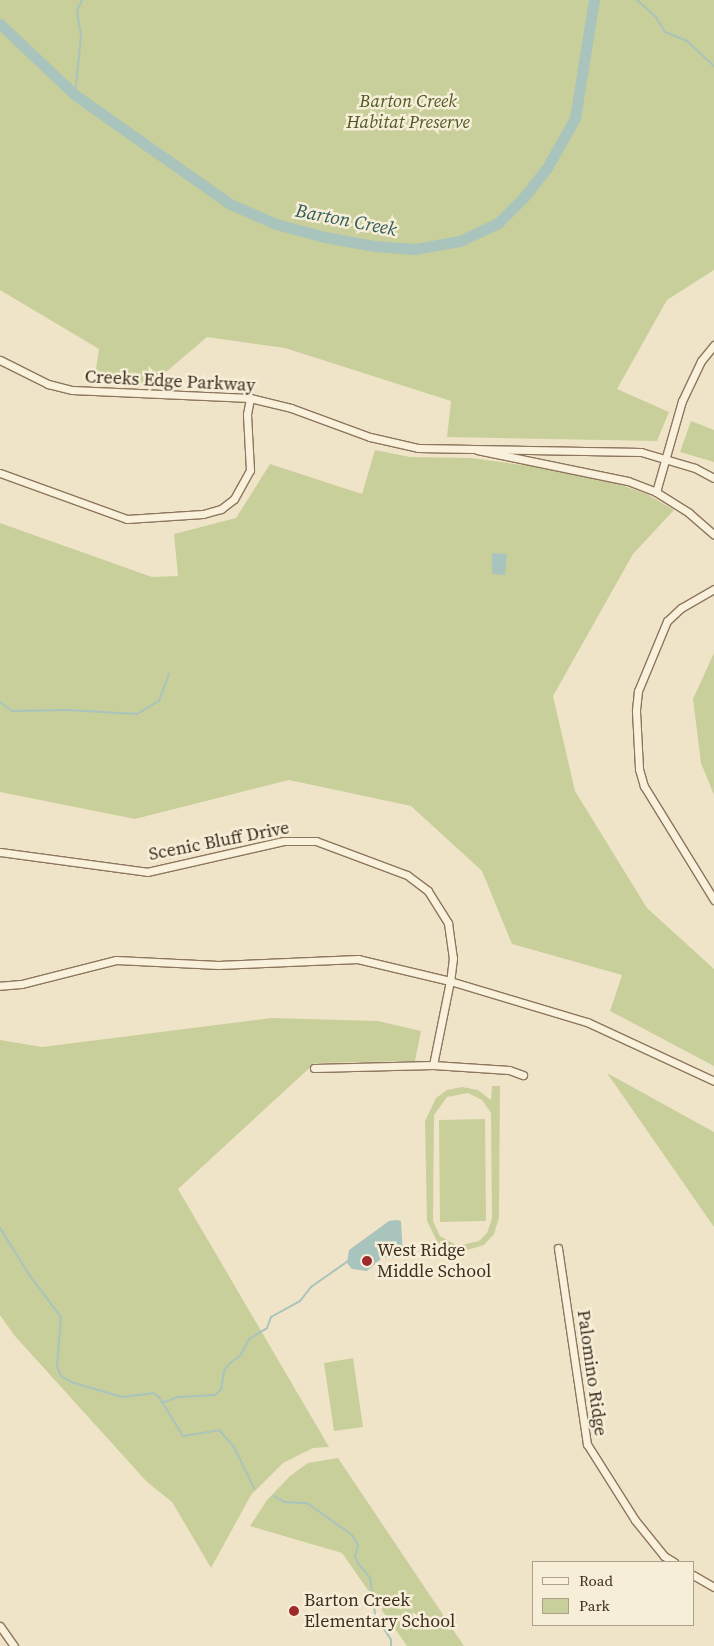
<!DOCTYPE html>
<html>
<head>
<meta charset="utf-8">
<style>
  body { margin:0 }
  #map { position:relative; width:714px; height:1646px; overflow:hidden; background:#f0e4c8; font-family:"Source Serif 4",serif }
  div>[style] { position:absolute }
  [style*='--x'] { left:calc(var(--x)*1px); top:calc(var(--y)*1px); width:calc(var(--w)*1px); rotate:calc(var(--a)*1deg) }
  .green>* { inset:0; background:#c9cf9b }
  .water>* { inset:0; background:#a9c4bc }
  .stream>* { height:2px; margin:-1px; padding:0 1px; transform-origin:1px; border-radius:1px; background:#a9c4bc }
  .river>* { height:11px; margin:-5.5px; padding:0 5.5px; transform-origin:5.5px; border-radius:5.5px; background:#a9c4bc }
  .roads { filter:drop-shadow(1px 0 #8d765c) drop-shadow(-1px 0 #8d765c) drop-shadow(0 1px #8d765c) drop-shadow(0 -1px #8d765c) }
  .minor>* { height:7px; margin:-3.5px; padding:0 3.5px; transform-origin:3.5px; border-radius:3.5px; background:#faf1dc }
  .dots>* { width:14px; height:14px; translate:-50% -50%; box-sizing:border-box; border:2px solid #f7eed8; border-radius:50% }
  span { translate:-50% -50%; white-space:nowrap; text-align:center; line-height:1.15; -webkit-text-stroke:5px #f7eed8; paint-order:stroke }
  .park-label { font-size:18px; color:#4d5a26; font-style:italic }
  .street-label { font-size:18px; color:#3d2e20 }
  .poi-label { font-size:18px; color:#3d2e20 }
  .left { translate:0 -50%; text-align:left }
  .water-label { font-size:19px; color:#2f5d5a; font-style:italic }
  .legend { position:absolute; left:532px; top:1561px; width:162px; height:65px; box-sizing:border-box; background:#f7eed8; border:1px solid #ada18e; margin:0; padding:6px 9px; list-style:none; font-size:15px; color:#3d2e20 }
  .legend li { display:flex; align-items:center; gap:10px; height:25px }
  .legend b { width:25px; border:1px solid #ada18e }
</style>
</head>
<body>
<div id="map">
  <div class="green">
    <div style="clip-path:polygon(0 0,714px 0,714px 270px,667px 300px,617px 389px,669px 412px,657px 441px,447px 437px,451px 401px,285px 348px,207px 337px,152px 384px,94px 382px,99px 349px,0 290px)"></div>
    <div style="clip-path:polygon(691px 421px,714px 430px,714px 462px,680px 452px)"></div>
    <div style="clip-path:polygon(375px 450px,410px 457px,471px 458px,522px 465px,522px 463px,598px 477px,647px 494px,674px 510px,633px 554px,553px 696px,575px 791px,647px 908px,714px 969px,714px 1066px,610px 1011px,622px 975px,512px 944px,482px 871px,411px 806px,289px 780px,135px 819px,0 792px,0 523px,152px 577px,178px 576px,174px 534px,236px 518px,270px 464px,362px 494px)"></div>
    <div style="clip-path:polygon(714px 653px,714px 795px,701px 763px,693px 699px)"></div>
    <div style="clip-path:polygon(272px 1018px,378px 1021px,421px 1031px,415px 1061px,315px 1063px,178px 1189px,329px 1447px,313px 1448px,283px 1463px,251px 1495px,211px 1568px,172px 1502px,147px 1482px,14px 1335px,0 1315px,0 1040px,42px 1047px)"></div>
    <div style="clip-path:polygon(607px 1073px,714px 1132px,714px 1227px)"></div>
    <div style="clip-path:polygon(evenodd,492px 1086px,500px 1086px,499px 1218px,494px 1234px,484px 1245px,461px 1252px,438px 1243px,427px 1221px,425px 1121px,436px 1098px,447px 1090px,462px 1087px,478px 1090px,491px 1100px,492px 1086px,468px 1093px,482px 1100px,491px 1113px,492px 1218px,487px 1233px,479px 1241px,458px 1246px,440px 1236px,433px 1221px,434px 1115px,447px 1097px,468px 1093px)"></div>
    <div style="clip-path:polygon(485px 1119px,486px 1221px,440px 1222px,439px 1120px)"></div>
    <div style="clip-path:polygon(353px 1358px,363px 1427px,334px 1431px,324px 1363px)"></div>
    <div style="clip-path:polygon(338px 1458px,464px 1646px,407px 1646px,342px 1553px,250px 1526px,267px 1500px,290px 1476px,308px 1463px)"></div>
  </div>
  <div class="water">
    <div style="clip-path:polygon(492px 553px,507px 554px,505px 575px,492px 574px)"></div>
    <div style="clip-path:polygon(396px 1220px,401px 1221px,403px 1257px,382px 1258px,367px 1271px,352px 1269px,347px 1263px,349px 1250px,389px 1221px)"></div>
  </div>
  <div class="stream">
    <div style="--x:637;--y:0;--w:25;--a:42"></div>
    <div style="--x:656;--y:17;--w:17;--a:59"></div>
    <div style="--x:665;--y:32;--w:24;--a:22"></div>
    <div style="--x:687;--y:41;--w:37;--a:43"></div>
    <div style="--x:75;--y:95;--w:59;--a:-84.2"></div>
    <div style="--x:81;--y:36;--w:26;--a:-99"></div>
    <div style="--x:77;--y:10;--w:11;--a:-63"></div>
    <div style="--x:0;--y:702;--w:15;--a:37"></div>
    <div style="--x:12;--y:711;--w:55;--a:-1"></div>
    <div style="--x:67;--y:710;--w:70;--a:3.3"></div>
    <div style="--x:137;--y:714;--w:26;--a:-31"></div>
    <div style="--x:159;--y:701;--w:29;--a:-70"></div>
    <div style="--x:0;--y:1228;--w:57;--a:58"></div>
    <div style="--x:30;--y:1276;--w:51;--a:52.9"></div>
    <div style="--x:61;--y:1317;--w:50;--a:94.6"></div>
    <div style="--x:57;--y:1367;--w:10;--a:66"></div>
    <div style="--x:61;--y:1376;--w:12;--a:31"></div>
    <div style="--x:71;--y:1382;--w:53;--a:16.4"></div>
    <div style="--x:122;--y:1397;--w:31;--a:-7"></div>
    <div style="--x:153;--y:1393;--w:7;--a:34"></div>
    <div style="--x:159;--y:1397;--w:46;--a:58.4"></div>
    <div style="--x:183;--y:1436;--w:36;--a:-9"></div>
    <div style="--x:219;--y:1430;--w:23;--a:49"></div>
    <div style="--x:234;--y:1447;--w:46;--a:64"></div>
    <div style="--x:162;--y:1403;--w:17;--a:-21"></div>
    <div style="--x:178;--y:1397;--w:37;--a:-3"></div>
    <div style="--x:215;--y:1395;--w:8;--a:-40"></div>
    <div style="--x:221;--y:1390;--w:19;--a:-81"></div>
    <div style="--x:224;--y:1371;--w:10;--a:-53"></div>
    <div style="--x:230;--y:1363;--w:12;--a:-35"></div>
    <div style="--x:240;--y:1356;--w:19;--a:-62"></div>
    <div style="--x:249;--y:1339;--w:21;--a:-31"></div>
    <div style="--x:267;--y:1328;--w:12;--a:-70"></div>
    <div style="--x:271;--y:1317;--w:33;--a:-29"></div>
    <div style="--x:300;--y:1301;--w:18;--a:-52"></div>
    <div style="--x:311;--y:1287;--w:45;--a:-35.1"></div>
    <div style="--x:274;--y:1496;--w:13;--a:29"></div>
    <div style="--x:285;--y:1502;--w:22;--a:3"></div>
    <div style="--x:307;--y:1503;--w:55;--a:35.4"></div>
    <div style="--x:352;--y:1535;--w:12;--a:59"></div>
    <div style="--x:358;--y:1545;--w:11;--a:105"></div>
    <div style="--x:355;--y:1556;--w:8;--a:67"></div>
    <div style="--x:358;--y:1563;--w:19;--a:51"></div>
    <div style="--x:370;--y:1578;--w:37;--a:82"></div>
    <div style="--x:375;--y:1615;--w:30;--a:57"></div>
    <div style="--x:391;--y:1640;--w:6;--a:90"></div>
  </div>
  <div class="river">
    <div style="--x:0;--y:24;--w:103;--a:43.4"></div>
    <div style="--x:75;--y:95;--w:189;--a:35.1"></div>
    <div style="--x:230;--y:204;--w:50;--a:23.5"></div>
    <div style="--x:276;--y:224;--w:51;--a:14.9"></div>
    <div style="--x:325;--y:237;--w:50;--a:10.4"></div>
    <div style="--x:374;--y:246;--w:41;--a:4.2"></div>
    <div style="--x:415;--y:249;--w:46;--a:-10.1"></div>
    <div style="--x:460;--y:241;--w:42;--a:-25.3"></div>
    <div style="--x:498;--y:223;--w:37;--a:-45"></div>
    <div style="--x:524;--y:197;--w:39;--a:-52"></div>
    <div style="--x:548;--y:166;--w:55;--a:-60.6"></div>
    <div style="--x:575;--y:118;--w:120;--a:-80.9"></div>
  </div>
  <div class="roads">
    <div class="minor">
      <div style="--x:0;--y:360;--w:54;--a:26.6"></div>
      <div style="--x:48;--y:384;--w:25;--a:14"></div>
      <div style="--x:72;--y:390;--w:178;--a:2.6"></div>
      <div style="--x:250;--y:398;--w:42;--a:13.7"></div>
      <div style="--x:291;--y:408;--w:84;--a:20.2"></div>
      <div style="--x:370;--y:437;--w:49;--a:12.9"></div>
      <div style="--x:418;--y:448;--w:223;--a:1"></div>
      <div style="--x:641;--y:452;--w:56;--a:16.5"></div>
      <div style="--x:695;--y:468;--w:21;--a:28"></div>
      <div style="--x:477;--y:450;--w:154;--a:11.6"></div>
      <div style="--x:628;--y:481;--w:30;--a:21"></div>
      <div style="--x:656;--y:492;--w:39;--a:32"></div>
      <div style="--x:689;--y:513;--w:33;--a:41"></div>
      <div style="--x:0;--y:473;--w:135;--a:19.9"></div>
      <div style="--x:127;--y:519;--w:76;--a:-3.8"></div>
      <div style="--x:203;--y:514;--w:19;--a:-16"></div>
      <div style="--x:221;--y:509;--w:16;--a:-38"></div>
      <div style="--x:234;--y:499;--w:33;--a:-61"></div>
      <div style="--x:250;--y:470;--w:56;--a:-93.1"></div>
      <div style="--x:247;--y:414;--w:16;--a:-79"></div>
      <div style="--x:656;--y:492;--w:95;--a:-74.1"></div>
      <div style="--x:682;--y:401;--w:44;--a:-64.6"></div>
      <div style="--x:701;--y:361;--w:21;--a:-51"></div>
      <div style="--x:714;--y:589;--w:38;--a:150"></div>
      <div style="--x:681;--y:608;--w:19;--a:137"></div>
      <div style="--x:667;--y:621;--w:76;--a:112.5"></div>
      <div style="--x:638;--y:691;--w:20;--a:96"></div>
      <div style="--x:636;--y:711;--w:58;--a:87"></div>
      <div style="--x:639;--y:769;--w:18;--a:74"></div>
      <div style="--x:644;--y:786;--w:134;--a:58.4"></div>
      <div style="--x:0;--y:852;--w:148;--a:7.7"></div>
      <div style="--x:147;--y:872;--w:140;--a:-12.8"></div>
      <div style="--x:284;--y:841;--w:32;--a:0"></div>
      <div style="--x:316;--y:841;--w:97;--a:20.5"></div>
      <div style="--x:407;--y:875;--w:26;--a:37"></div>
      <div style="--x:428;--y:891;--w:38;--a:58"></div>
      <div style="--x:448;--y:923;--w:35;--a:82"></div>
      <div style="--x:453;--y:958;--w:23;--a:97"></div>
      <div style="--x:450;--y:981;--w:95;--a:-166.6"></div>
      <div style="--x:358;--y:959;--w:140;--a:177.5"></div>
      <div style="--x:218;--y:965;--w:102;--a:-177.2"></div>
      <div style="--x:116;--y:960;--w:98;--a:165.8"></div>
      <div style="--x:21;--y:984;--w:21;--a:175"></div>
      <div style="--x:433;--y:1065;--w:86;--a:-78.6"></div>
      <div style="--x:450;--y:981;--w:143;--a:16.7"></div>
      <div style="--x:587;--y:1022;--w:140;--a:24.9"></div>
      <div style="--x:314;--y:1068;--w:119;--a:-1.4"></div>
      <div style="--x:433;--y:1065;--w:76;--a:3.8"></div>
      <div style="--x:509;--y:1070;--w:15;--a:20"></div>
      <div style="--x:558;--y:1248;--w:198;--a:81.6"></div>
      <div style="--x:587;--y:1444;--w:90;--a:57.7"></div>
      <div style="--x:635;--y:1520;--w:46;--a:51.1"></div>
      <div style="--x:664;--y:1556;--w:12;--a:31"></div>
      <div style="--x:693;--y:1575;--w:24;--a:30"></div>
      <div style="--x:0;--y:1626;--w:24;--a:55"></div>
    </div>
  </div>
  <div class="dots">
    <div style="left:367px;top:1261px;background:#9e2a2b"></div>
    <div style="left:294px;top:1611px;background:#9e2a2b"></div>
  </div>
  <div class="park-label">
    <span style="left:408px;top:112px">Barton Creek<br>Habitat Preserve</span>
  </div>
  <div class="street-label">
    <span style="left:170px;top:381px;rotate:3deg">Creeks Edge Parkway</span>
    <span style="left:219px;top:841px;rotate:-11deg">Scenic Bluff Drive</span>
    <span style="left:592px;top:1373px;rotate:82deg">Palomino Ridge</span>
  </div>
  <div class="poi-label">
    <span class="left" style="left:377px;top:1261px">West Ridge<br>Middle School</span>
    <span class="left" style="left:304px;top:1611px">Barton Creek<br>Elementary School</span>
  </div>
  <div class="water-label">
    <span style="left:346px;top:220px;rotate:11deg">Barton Creek</span>
  </div>
  <ul class="legend">
  <li><b style="height:6px;background:#faf1dc"></b>Road</li>
  <li><b style="height:14px;background:#c9cf9b"></b>Park</li>
  </ul>
</div>
</body>
</html>
